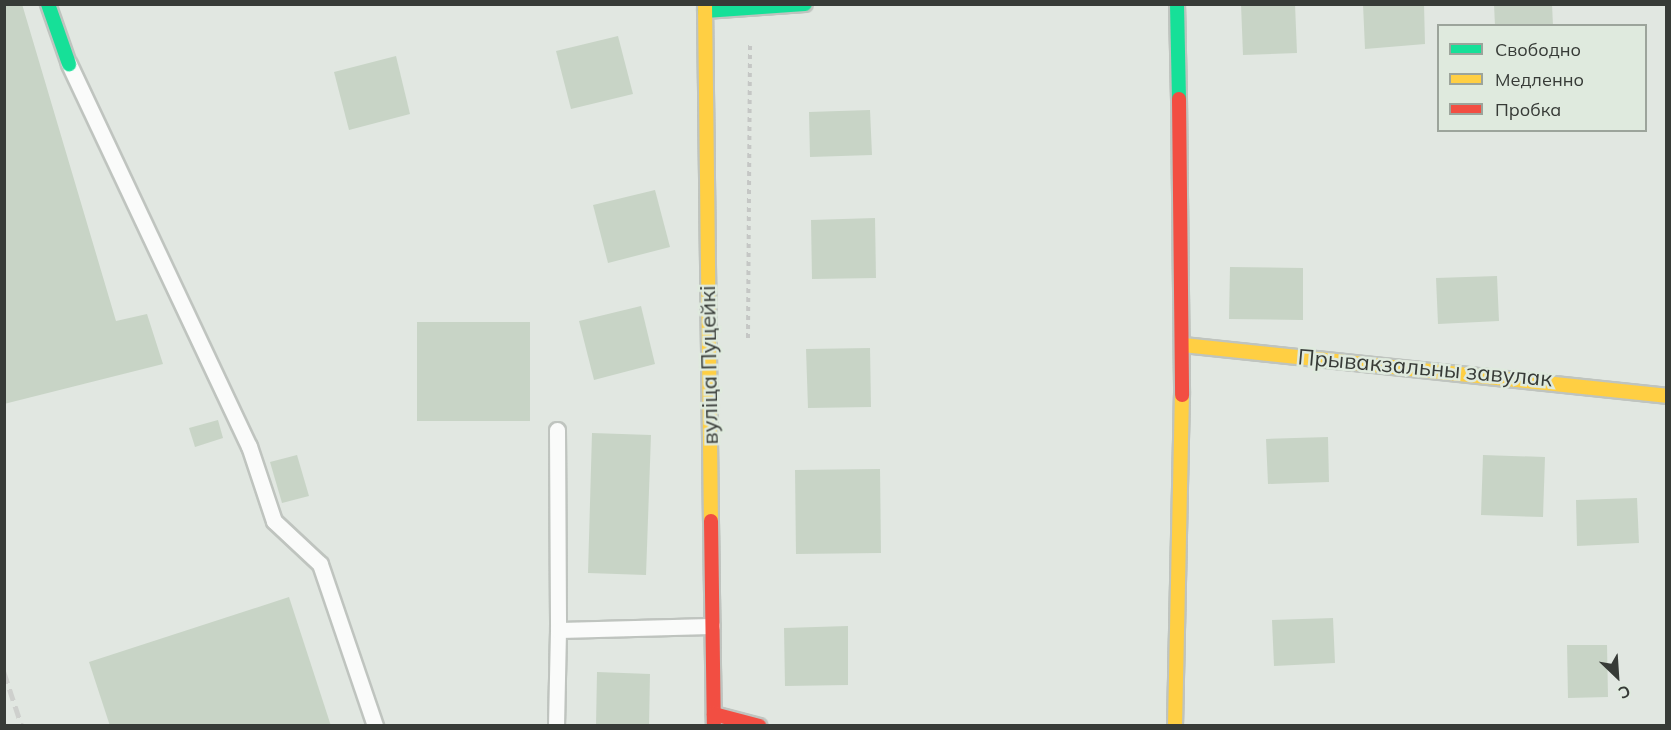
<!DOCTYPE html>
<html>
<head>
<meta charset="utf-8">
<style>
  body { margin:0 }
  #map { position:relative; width:1671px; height:730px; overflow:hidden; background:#e1e7e1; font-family:Mulish,sans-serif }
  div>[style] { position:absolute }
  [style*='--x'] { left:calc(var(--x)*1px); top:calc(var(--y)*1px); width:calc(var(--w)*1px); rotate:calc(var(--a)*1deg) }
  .building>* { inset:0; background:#c8d4c6 }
  .path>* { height:4px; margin-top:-2px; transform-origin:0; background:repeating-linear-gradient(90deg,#c5c7c5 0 4.5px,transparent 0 9px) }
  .roads { filter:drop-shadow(2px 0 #bfc4bf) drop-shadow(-2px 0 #bfc4bf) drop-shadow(0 2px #bfc4bf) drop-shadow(0 -2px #bfc4bf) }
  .lane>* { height:15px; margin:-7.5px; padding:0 7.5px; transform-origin:7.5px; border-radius:7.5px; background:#fafbfa }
  .fast>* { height:14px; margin:-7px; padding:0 7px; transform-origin:7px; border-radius:7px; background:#16e098 }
  .slow>* { height:14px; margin:-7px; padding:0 7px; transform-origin:7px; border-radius:7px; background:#ffcf43 }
  .jam>* { height:14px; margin:-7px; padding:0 7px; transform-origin:7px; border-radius:7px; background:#f24e42 }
  .rail>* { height:4.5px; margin-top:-2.25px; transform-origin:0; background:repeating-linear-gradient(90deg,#ced0cd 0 12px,transparent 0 18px) }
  span { translate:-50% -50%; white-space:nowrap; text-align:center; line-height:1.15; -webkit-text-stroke:5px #dfeade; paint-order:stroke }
  .street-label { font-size:22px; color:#373b37 }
  .frame { position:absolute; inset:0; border:6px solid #373b37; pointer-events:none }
  .legend { position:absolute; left:1437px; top:24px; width:210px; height:108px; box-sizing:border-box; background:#dfeade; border:2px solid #9ca49b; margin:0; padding:8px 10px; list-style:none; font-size:18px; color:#373b37 }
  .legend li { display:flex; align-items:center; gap:12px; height:30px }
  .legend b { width:30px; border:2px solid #9ca49b }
  .north { position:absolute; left:1587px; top:646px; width:60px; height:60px; -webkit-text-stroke:4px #dfeade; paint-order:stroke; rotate:155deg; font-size:16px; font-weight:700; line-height:24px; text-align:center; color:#373b37 }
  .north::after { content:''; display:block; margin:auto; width:21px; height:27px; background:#373b37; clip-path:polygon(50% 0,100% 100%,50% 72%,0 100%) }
</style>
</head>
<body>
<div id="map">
  <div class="building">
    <div style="clip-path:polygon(4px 4px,22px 4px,116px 321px,147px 314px,163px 364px,4px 404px)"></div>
    <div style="clip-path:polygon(1241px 4px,1295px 4px,1297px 53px,1243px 55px)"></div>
    <div style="clip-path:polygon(1363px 4px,1424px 4px,1425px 44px,1365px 49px)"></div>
    <div style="clip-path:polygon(1494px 4px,1552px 4px,1553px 26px,1495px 26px)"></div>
    <div style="clip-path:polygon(618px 36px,633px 94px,571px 109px,556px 51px)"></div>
    <div style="clip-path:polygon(396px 56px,410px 114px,349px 130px,334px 72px)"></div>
    <div style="clip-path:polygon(870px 110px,872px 155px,810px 157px,809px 112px)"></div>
    <div style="clip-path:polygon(655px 190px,670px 247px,608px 263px,593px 205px)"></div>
    <div style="clip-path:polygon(875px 218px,876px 278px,812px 279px,811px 220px)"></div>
    <div style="clip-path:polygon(1230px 267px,1303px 268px,1303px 320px,1229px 319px)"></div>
    <div style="clip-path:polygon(1497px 276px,1499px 321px,1438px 324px,1436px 278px)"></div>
    <div style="clip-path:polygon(641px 306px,655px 364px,594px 380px,579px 321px)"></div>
    <div style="clip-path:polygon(417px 322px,530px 322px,530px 421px,417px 421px)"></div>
    <div style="clip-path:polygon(870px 348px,871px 407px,808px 408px,806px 349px)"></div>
    <div style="clip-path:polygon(218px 420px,223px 438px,195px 447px,189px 428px)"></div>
    <div style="clip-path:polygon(592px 433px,651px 435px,646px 575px,588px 573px)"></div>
    <div style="clip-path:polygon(1328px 437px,1329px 482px,1268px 484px,1266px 439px)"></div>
    <div style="clip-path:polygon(297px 455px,309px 496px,282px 503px,270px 462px)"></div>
    <div style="clip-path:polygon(1483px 455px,1545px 457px,1543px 517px,1481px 515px)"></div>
    <div style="clip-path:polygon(880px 469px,881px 553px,796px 554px,795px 470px)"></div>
    <div style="clip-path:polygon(1637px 498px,1639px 543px,1577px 546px,1576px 500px)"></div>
    <div style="clip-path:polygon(289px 597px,331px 726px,110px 726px,89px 662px)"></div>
    <div style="clip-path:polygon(1333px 618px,1335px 663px,1274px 666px,1272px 620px)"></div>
    <div style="clip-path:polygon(848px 626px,848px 685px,785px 686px,784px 628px)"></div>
    <div style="clip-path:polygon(1567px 645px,1607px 645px,1608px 697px,1568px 698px)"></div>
    <div style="clip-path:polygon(597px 672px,650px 674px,649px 726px,596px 726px)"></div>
  </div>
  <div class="path">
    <div style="--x:748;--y:338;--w:296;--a:-89.6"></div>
  </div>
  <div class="roads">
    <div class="lane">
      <div style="--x:69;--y:64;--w:422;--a:64.8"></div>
      <div style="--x:249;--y:446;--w:79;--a:71.6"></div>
      <div style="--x:274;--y:521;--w:63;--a:43.1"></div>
      <div style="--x:320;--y:564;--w:171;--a:71.2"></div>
      <div style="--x:557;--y:430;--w:200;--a:89.7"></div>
      <div style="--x:556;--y:726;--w:96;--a:-88.8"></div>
      <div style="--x:558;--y:630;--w:154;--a:-1.5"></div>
    </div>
    <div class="fast">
      <div style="--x:48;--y:4;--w:64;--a:70.7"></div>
      <div style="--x:1177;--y:4;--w:95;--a:88.8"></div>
      <div style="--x:705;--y:11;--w:100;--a:-4"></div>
    </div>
    <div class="slow">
      <div style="--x:705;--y:4;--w:517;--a:89.34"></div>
      <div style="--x:1183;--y:345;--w:486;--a:6"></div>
      <div style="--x:1175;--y:726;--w:331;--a:-88.8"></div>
    </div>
    <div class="jam">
      <div style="--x:1179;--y:99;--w:296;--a:89.4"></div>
      <div style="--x:711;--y:521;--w:205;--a:89.2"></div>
      <div style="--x:714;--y:714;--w:47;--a:14.9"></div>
    </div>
  </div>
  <div class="rail">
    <div style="--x:4;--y:672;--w:57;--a:71.6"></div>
  </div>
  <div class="street-label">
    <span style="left:709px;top:365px;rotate:-91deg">вуліца Пуцейкі</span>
    <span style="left:1425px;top:368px;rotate:5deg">Прывакзальны завулак</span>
  </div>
  <div class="frame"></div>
  <ul class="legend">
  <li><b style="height:8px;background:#16e098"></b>Свободно</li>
  <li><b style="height:8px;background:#ffcf43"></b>Медленно</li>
  <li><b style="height:8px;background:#f24e42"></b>Пробка</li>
  </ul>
  <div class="north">С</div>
</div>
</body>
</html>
